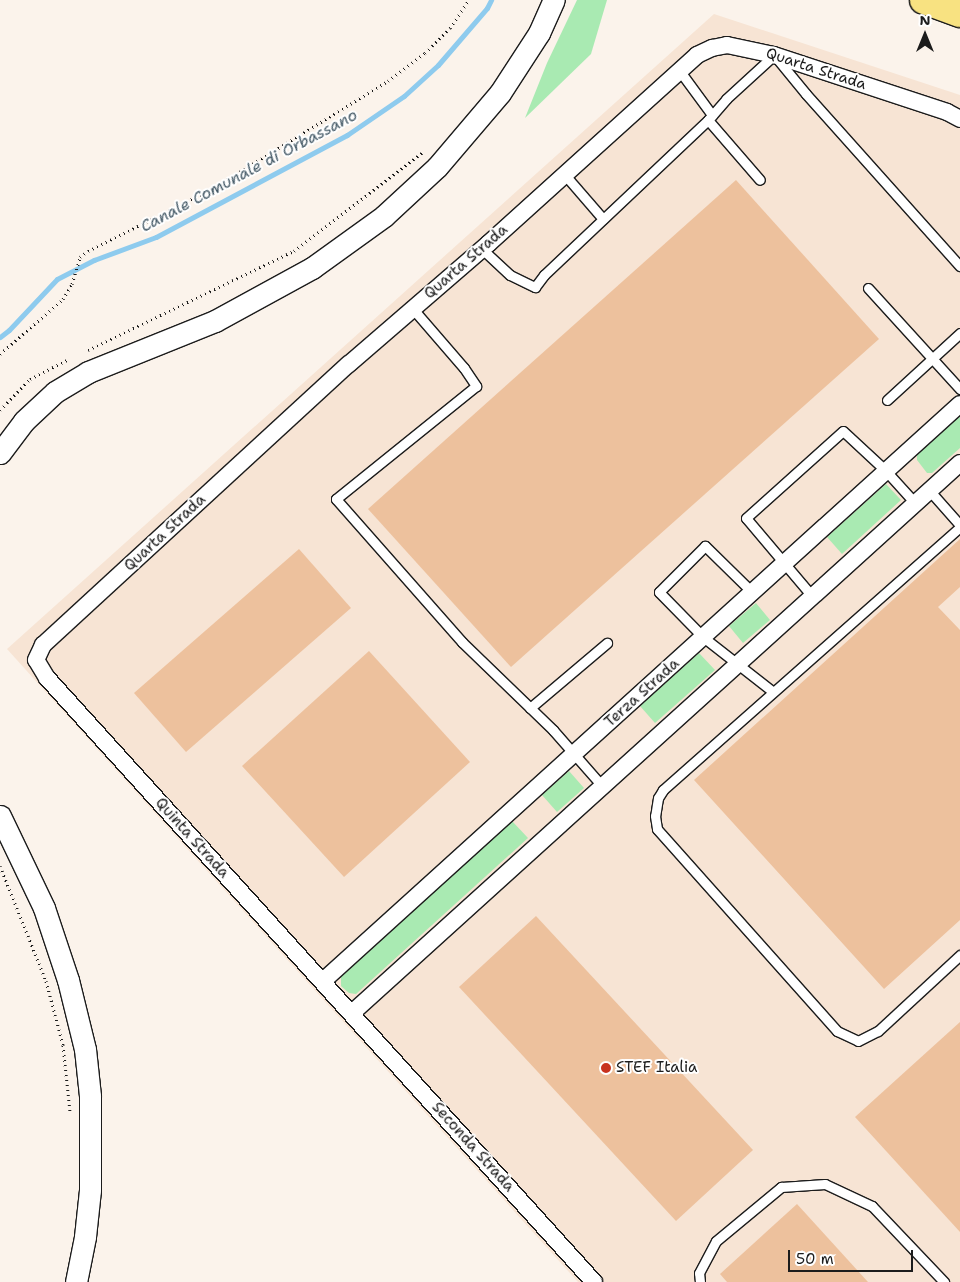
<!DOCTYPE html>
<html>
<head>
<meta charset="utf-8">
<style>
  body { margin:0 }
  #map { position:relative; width:960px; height:1282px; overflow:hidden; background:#fbf3eb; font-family:"Shantell Sans",sans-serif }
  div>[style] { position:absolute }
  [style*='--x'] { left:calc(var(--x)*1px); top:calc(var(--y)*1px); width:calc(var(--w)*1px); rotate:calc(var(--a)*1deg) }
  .built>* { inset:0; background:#f7e4d4 }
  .green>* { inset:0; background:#a9eab2 }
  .stream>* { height:5px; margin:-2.5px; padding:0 2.5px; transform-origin:2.5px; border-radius:2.5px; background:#8ecbee }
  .building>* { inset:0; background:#edc19d }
  .path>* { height:3px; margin-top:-1.5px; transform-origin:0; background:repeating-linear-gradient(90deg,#1c1c1c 0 1px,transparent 0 5px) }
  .roads { filter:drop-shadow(1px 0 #1c1c1c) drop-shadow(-1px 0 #1c1c1c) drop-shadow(0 1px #1c1c1c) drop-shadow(0 -1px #1c1c1c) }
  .service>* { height:9px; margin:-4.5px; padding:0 4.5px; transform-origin:4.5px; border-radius:4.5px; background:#fff }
  .minor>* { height:16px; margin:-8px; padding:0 8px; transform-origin:8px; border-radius:8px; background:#fff }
  .tertiary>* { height:21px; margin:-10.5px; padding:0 10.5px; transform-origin:10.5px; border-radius:10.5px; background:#fff }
  .motorway>* { height:28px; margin:-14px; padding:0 14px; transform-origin:14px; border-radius:14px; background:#f8e281 }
  .dots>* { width:14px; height:14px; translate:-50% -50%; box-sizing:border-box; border:2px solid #fff; border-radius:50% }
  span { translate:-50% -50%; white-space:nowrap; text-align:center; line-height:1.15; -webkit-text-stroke:4px #fff; paint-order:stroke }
  .street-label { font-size:15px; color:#1c1c1c }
  .poi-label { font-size:15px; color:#1c1c1c }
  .left { translate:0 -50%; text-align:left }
  .water-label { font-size:16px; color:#445966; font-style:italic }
  .north { position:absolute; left:900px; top:10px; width:50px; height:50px; -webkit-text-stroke:4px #fff; paint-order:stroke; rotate:0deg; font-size:14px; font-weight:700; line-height:20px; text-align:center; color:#1c1c1c }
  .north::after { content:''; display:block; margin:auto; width:18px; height:22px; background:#1c1c1c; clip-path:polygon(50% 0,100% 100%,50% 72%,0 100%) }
  .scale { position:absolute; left:788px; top:1250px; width:125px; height:22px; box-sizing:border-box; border:2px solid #1c1c1c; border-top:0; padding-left:6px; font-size:15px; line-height:18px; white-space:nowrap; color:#1c1c1c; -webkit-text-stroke:4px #fff; paint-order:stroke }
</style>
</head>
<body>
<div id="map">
  <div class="built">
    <div style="clip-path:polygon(714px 14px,960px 95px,960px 1282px,578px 1282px,7px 649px)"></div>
  </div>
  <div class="green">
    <div style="clip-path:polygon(577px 0,607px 0,591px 54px,525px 118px,547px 63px)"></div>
    <div style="clip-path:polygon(960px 416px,960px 448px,932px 473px,927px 473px,917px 460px,917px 455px)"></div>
    <div style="clip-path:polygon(886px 484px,901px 500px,842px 554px,827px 537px)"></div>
    <div style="clip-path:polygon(756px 603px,770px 620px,743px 643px,729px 626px)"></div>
    <div style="clip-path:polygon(699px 653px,715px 670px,655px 723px,640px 706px)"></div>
    <div style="clip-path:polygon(569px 771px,584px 788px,557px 812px,542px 795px)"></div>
    <div style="clip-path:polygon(512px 821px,528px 838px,356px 994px,349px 993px,341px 986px,341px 977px)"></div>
  </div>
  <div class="stream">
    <div style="--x:0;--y:337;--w:11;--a:-38"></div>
    <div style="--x:9;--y:330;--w:70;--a:-46.7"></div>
    <div style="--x:57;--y:279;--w:42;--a:-27.2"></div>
    <div style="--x:94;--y:260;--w:66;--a:-20.4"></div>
    <div style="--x:156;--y:237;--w:217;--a:-28.1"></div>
    <div style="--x:347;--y:135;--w:69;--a:-34.4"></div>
    <div style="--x:404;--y:96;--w:46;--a:-42.4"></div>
    <div style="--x:438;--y:65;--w:75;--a:-49.3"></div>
    <div style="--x:487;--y:8;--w:9;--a:-63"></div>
  </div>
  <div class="building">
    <div style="clip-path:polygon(736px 180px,879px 339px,511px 667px,368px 509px)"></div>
    <div style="clip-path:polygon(960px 539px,960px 587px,938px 607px,960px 630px,960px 920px,884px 989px,694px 780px)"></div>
    <div style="clip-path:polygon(299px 549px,351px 608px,186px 752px,134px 693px)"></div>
    <div style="clip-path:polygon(369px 651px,470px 762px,344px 877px,242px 766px)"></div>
    <div style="clip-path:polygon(536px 916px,753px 1150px,676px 1221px,459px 987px)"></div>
    <div style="clip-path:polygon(960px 1022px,960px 1232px,855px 1117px)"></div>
    <div style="clip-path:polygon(797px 1204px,868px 1282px,727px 1282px,720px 1274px)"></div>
  </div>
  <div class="path">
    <div style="--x:88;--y:350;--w:229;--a:-25.7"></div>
    <div style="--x:294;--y:251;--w:163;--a:-37.5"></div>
    <div style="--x:0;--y:354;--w:84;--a:-41.1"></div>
    <div style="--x:63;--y:299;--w:17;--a:-59"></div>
    <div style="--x:72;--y:284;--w:28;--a:-73"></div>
    <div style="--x:80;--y:257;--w:10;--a:-37"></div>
    <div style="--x:88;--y:251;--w:136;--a:-26.6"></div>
    <div style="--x:210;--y:190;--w:209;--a:-31.5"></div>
    <div style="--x:388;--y:81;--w:46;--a:-37.1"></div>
    <div style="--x:425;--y:53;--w:35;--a:-45"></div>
    <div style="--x:450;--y:28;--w:34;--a:-56"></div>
    <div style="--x:0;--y:410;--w:43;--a:-45.9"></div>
    <div style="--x:30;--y:379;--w:44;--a:-27.1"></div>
    <div style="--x:0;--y:866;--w:124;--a:68.2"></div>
    <div style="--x:46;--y:981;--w:66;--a:75.1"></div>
    <div style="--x:63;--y:1045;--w:67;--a:84"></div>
  </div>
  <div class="roads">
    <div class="service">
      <div style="--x:679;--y:70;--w:56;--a:53.7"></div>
      <div style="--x:708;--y:120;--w:79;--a:49.1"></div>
      <div style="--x:565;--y:175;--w:58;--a:49.2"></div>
      <div style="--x:482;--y:249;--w:38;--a:43"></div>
      <div style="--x:510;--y:275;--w:28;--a:26"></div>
      <div style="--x:535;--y:287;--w:15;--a:-53"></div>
      <div style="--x:544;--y:275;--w:226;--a:-43.4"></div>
      <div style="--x:708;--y:120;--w:28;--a:-49"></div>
      <div style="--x:726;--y:99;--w:65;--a:-42.5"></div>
      <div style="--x:774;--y:55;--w:50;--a:50.6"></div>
      <div style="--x:806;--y:94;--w:231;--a:48.2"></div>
      <div style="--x:868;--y:288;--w:137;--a:47.7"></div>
      <div style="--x:413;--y:309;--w:78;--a:49.2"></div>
      <div style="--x:464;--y:368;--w:22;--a:56"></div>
      <div style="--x:476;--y:386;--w:180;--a:141.1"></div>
      <div style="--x:336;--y:499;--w:191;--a:48.6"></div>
      <div style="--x:462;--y:642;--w:127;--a:44"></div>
      <div style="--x:553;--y:730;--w:76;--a:48.7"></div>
      <div style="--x:887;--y:400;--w:99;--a:-42.5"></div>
      <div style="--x:929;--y:490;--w:47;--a:48.5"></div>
      <div style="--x:960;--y:527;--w:397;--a:138.5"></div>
      <div style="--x:663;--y:790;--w:9;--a:122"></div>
      <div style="--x:658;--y:798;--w:18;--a:99"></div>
      <div style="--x:655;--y:816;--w:13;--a:81"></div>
      <div style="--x:657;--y:829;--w:271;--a:48.3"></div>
      <div style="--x:837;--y:1031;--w:23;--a:25"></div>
      <div style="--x:858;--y:1041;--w:22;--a:-27"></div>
      <div style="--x:878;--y:1031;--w:112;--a:-42.8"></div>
      <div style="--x:752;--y:592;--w:66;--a:-135.6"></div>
      <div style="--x:705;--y:546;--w:65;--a:135"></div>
      <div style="--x:659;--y:592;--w:63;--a:45.6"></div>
      <div style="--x:703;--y:637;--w:88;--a:38"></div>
      <div style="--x:812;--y:596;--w:102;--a:-130.2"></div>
      <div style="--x:746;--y:518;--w:130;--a:-41.9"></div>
      <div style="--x:843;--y:431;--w:59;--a:42.9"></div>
      <div style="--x:886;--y:471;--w:43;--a:47.8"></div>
      <div style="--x:530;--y:708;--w:101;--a:-40.2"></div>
      <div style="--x:700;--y:1282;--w:9;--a:-96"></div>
      <div style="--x:699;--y:1273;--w:36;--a:-62"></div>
      <div style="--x:716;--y:1241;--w:85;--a:-39.7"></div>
      <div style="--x:781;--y:1187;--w:44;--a:-3.9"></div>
      <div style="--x:825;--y:1184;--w:52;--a:25.1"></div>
      <div style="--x:872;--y:1206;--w:105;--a:46.5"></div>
    </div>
    <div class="minor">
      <div style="--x:323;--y:981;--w:859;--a:-42.17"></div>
      <div style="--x:352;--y:1013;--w:820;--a:-42.13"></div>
      <div style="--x:594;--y:1282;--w:815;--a:-132.16"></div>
      <div style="--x:47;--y:678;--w:21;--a:-121"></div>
      <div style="--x:36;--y:660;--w:17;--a:-65"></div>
      <div style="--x:43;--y:645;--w:415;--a:-42.6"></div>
      <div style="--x:349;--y:364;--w:184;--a:-40.8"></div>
      <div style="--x:488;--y:244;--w:282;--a:-42.1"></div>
      <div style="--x:697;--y:55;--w:17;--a:-25"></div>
      <div style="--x:712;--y:48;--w:15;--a:-11"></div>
      <div style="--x:727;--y:45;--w:48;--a:12"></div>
      <div style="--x:774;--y:55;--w:182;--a:18.2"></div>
      <div style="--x:947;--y:112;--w:15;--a:28"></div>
    </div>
    <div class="tertiary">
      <div style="--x:0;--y:453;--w:40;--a:-53"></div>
      <div style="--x:24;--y:421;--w:42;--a:-43.1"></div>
      <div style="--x:55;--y:392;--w:39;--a:-31"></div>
      <div style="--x:88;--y:372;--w:137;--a:-21.9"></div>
      <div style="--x:215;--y:321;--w:111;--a:-28.7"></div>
      <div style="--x:312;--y:268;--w:89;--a:-35.8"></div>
      <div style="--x:384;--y:216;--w:72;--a:-42.8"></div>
      <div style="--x:437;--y:167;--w:97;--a:-49.6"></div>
      <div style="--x:500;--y:93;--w:72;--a:-57"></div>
      <div style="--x:539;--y:33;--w:36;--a:-66"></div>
      <div style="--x:0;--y:816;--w:102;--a:64.4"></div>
      <div style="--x:44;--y:908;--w:76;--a:71.6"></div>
      <div style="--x:68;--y:980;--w:71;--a:76.2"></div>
      <div style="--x:85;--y:1049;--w:47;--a:83.9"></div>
      <div style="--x:90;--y:1096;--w:94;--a:90"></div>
      <div style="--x:90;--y:1190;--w:47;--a:96.1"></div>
      <div style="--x:85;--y:1237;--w:46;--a:101.3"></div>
    </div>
    <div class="motorway">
      <div style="--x:924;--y:0;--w:38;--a:20"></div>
    </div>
  </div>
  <div class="dots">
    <div style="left:606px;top:1068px;background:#c8321e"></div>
  </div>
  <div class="street-label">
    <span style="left:816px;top:69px;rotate:18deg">Quarta Strada</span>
    <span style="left:466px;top:262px;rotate:-41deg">Quarta Strada</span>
    <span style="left:165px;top:533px;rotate:-43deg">Quarta Strada</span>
    <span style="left:642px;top:693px;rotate:-42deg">Terza Strada</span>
    <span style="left:192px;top:838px;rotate:48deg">Quinta Strada</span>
    <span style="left:473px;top:1147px;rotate:48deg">Seconda Strada</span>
  </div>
  <div class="poi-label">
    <span class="left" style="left:616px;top:1068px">STEF Italia</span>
  </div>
  <div class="water-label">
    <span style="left:249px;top:171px;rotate:-28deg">Canale Comunale di Orbassano</span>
  </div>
  <div class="north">N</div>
  <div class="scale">50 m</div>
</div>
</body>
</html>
